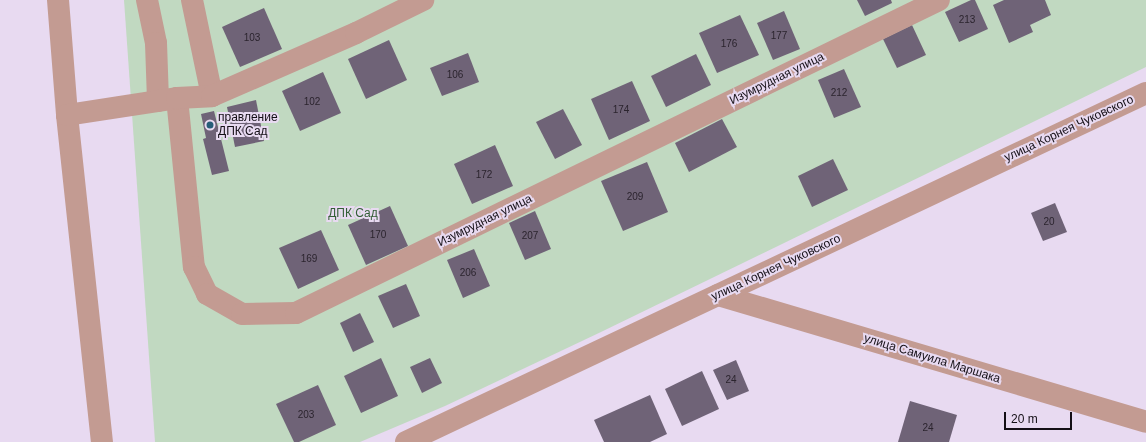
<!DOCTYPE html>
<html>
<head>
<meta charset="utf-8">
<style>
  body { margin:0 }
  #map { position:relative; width:1146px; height:442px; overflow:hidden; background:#e8daf1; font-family:Helvetica,sans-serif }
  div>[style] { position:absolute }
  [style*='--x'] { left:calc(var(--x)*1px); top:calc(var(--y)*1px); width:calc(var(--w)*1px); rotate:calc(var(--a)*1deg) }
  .green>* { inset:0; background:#c1d9c1 }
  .building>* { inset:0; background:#6f6377 }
  .minor>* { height:22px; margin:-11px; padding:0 11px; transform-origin:11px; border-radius:11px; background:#c39b92 }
  .dots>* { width:11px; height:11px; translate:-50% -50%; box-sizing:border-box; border:2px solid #e8daf1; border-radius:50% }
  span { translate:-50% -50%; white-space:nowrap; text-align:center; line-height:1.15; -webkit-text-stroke:4px #e8daf1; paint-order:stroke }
  .number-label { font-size:10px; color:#2b242e }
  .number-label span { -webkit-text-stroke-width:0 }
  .street-label { font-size:12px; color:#140f16 }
  .poi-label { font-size:12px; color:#140f16 }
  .left { translate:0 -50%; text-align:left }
  .park-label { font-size:12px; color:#325e35 }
  .scale { position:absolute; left:1004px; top:412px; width:68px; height:18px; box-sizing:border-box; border:2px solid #140f16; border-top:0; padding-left:5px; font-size:12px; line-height:14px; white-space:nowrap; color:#140f16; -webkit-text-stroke:3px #e8daf1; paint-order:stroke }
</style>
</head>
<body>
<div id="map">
  <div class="green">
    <div style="clip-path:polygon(124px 0,1146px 0,1146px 67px,601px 332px,445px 406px,360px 442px,155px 442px)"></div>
  </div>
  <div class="building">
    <div style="clip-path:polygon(857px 0,891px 0,892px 3px,865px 16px)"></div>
    <div style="clip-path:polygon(971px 0,975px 0,988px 29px,959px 42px,945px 12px)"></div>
    <div style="clip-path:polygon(1004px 0,1045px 0,1051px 15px,1030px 25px,1033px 32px,1009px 43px,993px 5px)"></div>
    <div style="clip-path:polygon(264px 8px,282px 49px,240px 67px,222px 27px)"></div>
    <div style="clip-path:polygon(784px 11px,800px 49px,773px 60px,757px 23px)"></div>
    <div style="clip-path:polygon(740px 15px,759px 55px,717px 73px,699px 33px)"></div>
    <div style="clip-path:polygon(912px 25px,926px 55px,897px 68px,883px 39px)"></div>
    <div style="clip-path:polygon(389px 40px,407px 80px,366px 99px,348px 59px)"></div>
    <div style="clip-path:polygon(468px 53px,479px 82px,442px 96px,430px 68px)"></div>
    <div style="clip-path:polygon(696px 54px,711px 85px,666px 107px,651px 76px)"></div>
    <div style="clip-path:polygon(844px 69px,861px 107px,834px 118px,818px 80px)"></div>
    <div style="clip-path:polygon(323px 72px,341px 113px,300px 131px,282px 91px)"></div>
    <div style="clip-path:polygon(632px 81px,650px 121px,609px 140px,591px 99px)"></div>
    <div style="clip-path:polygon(256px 100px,264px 141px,235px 147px,227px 107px)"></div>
    <div style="clip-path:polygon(563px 109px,582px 145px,555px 159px,536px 122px)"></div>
    <div style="clip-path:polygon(214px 111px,229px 171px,212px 175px,203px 139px,206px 138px,201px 114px)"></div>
    <div style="clip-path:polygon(722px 119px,737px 147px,689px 172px,675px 143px)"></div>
    <div style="clip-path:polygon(495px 145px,513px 186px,472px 204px,454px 164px)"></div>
    <div style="clip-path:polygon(833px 159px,848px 190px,812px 207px,798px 176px)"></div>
    <div style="clip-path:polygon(647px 162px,668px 212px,623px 231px,601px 181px)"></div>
    <div style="clip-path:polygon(1055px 203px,1067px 232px,1043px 241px,1031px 213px)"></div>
    <div style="clip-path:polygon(390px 206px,408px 246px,366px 265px,348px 225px)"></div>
    <div style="clip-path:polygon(535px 211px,551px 249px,525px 260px,509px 223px)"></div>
    <div style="clip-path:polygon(321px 230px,339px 270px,298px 289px,279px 248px)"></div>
    <div style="clip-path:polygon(474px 249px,490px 286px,463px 298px,447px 260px)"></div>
    <div style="clip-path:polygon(406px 284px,420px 316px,393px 328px,378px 296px)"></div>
    <div style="clip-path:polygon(360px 313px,374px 342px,353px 352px,340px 323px)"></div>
    <div style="clip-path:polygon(381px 358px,398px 396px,361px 413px,344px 376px)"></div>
    <div style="clip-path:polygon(430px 358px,442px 383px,422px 393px,410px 367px)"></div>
    <div style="clip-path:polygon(736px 360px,749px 391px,727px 400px,713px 370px)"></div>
    <div style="clip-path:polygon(702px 371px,719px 409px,682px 426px,665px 389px)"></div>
    <div style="clip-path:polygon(318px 385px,336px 425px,299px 442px,294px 442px,276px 404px)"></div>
    <div style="clip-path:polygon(650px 395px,667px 434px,650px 442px,604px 442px,594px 420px)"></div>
    <div style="clip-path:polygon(910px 401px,957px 415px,949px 442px,898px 442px)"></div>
  </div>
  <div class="minor">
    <div style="--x:58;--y:0;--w:115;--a:85.5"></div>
    <div style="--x:67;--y:115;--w:329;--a:83.9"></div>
    <div style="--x:147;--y:0;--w:44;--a:78.2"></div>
    <div style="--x:156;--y:43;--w:58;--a:88"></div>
    <div style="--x:192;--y:0;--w:98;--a:78.2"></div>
    <div style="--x:177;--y:98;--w:170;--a:84.3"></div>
    <div style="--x:194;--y:267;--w:30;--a:64"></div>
    <div style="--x:207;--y:294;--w:40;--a:29.7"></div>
    <div style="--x:242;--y:314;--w:54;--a:-1.1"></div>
    <div style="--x:296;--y:313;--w:715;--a:-25.96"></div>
    <div style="--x:67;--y:115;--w:111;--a:-8.8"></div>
    <div style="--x:177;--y:98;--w:35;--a:-3"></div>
    <div style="--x:212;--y:96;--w:157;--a:-23.6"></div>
    <div style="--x:356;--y:33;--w:75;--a:-26.2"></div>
    <div style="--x:718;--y:295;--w:446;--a:16.5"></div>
    <div style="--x:406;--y:442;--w:818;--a:-25.25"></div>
  </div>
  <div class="dots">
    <div style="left:210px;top:125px;background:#265d78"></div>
  </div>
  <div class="number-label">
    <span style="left:967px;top:20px">213</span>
    <span style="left:779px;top:36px">177</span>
    <span style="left:252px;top:38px">103</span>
    <span style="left:729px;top:44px">176</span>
    <span style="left:455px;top:75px">106</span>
    <span style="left:839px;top:93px">212</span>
    <span style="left:312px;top:102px">102</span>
    <span style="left:621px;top:110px">174</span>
    <span style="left:484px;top:175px">172</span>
    <span style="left:635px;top:197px">209</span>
    <span style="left:1049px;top:222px">20</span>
    <span style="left:378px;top:235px">170</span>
    <span style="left:530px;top:236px">207</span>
    <span style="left:309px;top:259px">169</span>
    <span style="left:468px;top:273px">206</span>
    <span style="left:731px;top:380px">24</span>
    <span style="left:306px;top:415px">203</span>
    <span style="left:928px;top:428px">24</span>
  </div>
  <div class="street-label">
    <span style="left:777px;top:79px;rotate:-26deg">Изумрудная улица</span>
    <span style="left:1069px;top:129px;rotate:-25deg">улица Корнея Чуковского</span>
    <span style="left:485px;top:221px;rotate:-26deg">Изумрудная улица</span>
    <span style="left:776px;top:268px;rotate:-25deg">улица Корнея Чуковского</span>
    <span style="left:932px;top:359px;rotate:17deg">улица Самуила Маршака</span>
  </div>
  <div class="poi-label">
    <span class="left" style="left:218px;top:125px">правление<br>ДПК Сад</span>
  </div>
  <div class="park-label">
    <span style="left:353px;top:214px">ДПК Сад</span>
  </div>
  <div class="scale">20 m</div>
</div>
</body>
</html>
